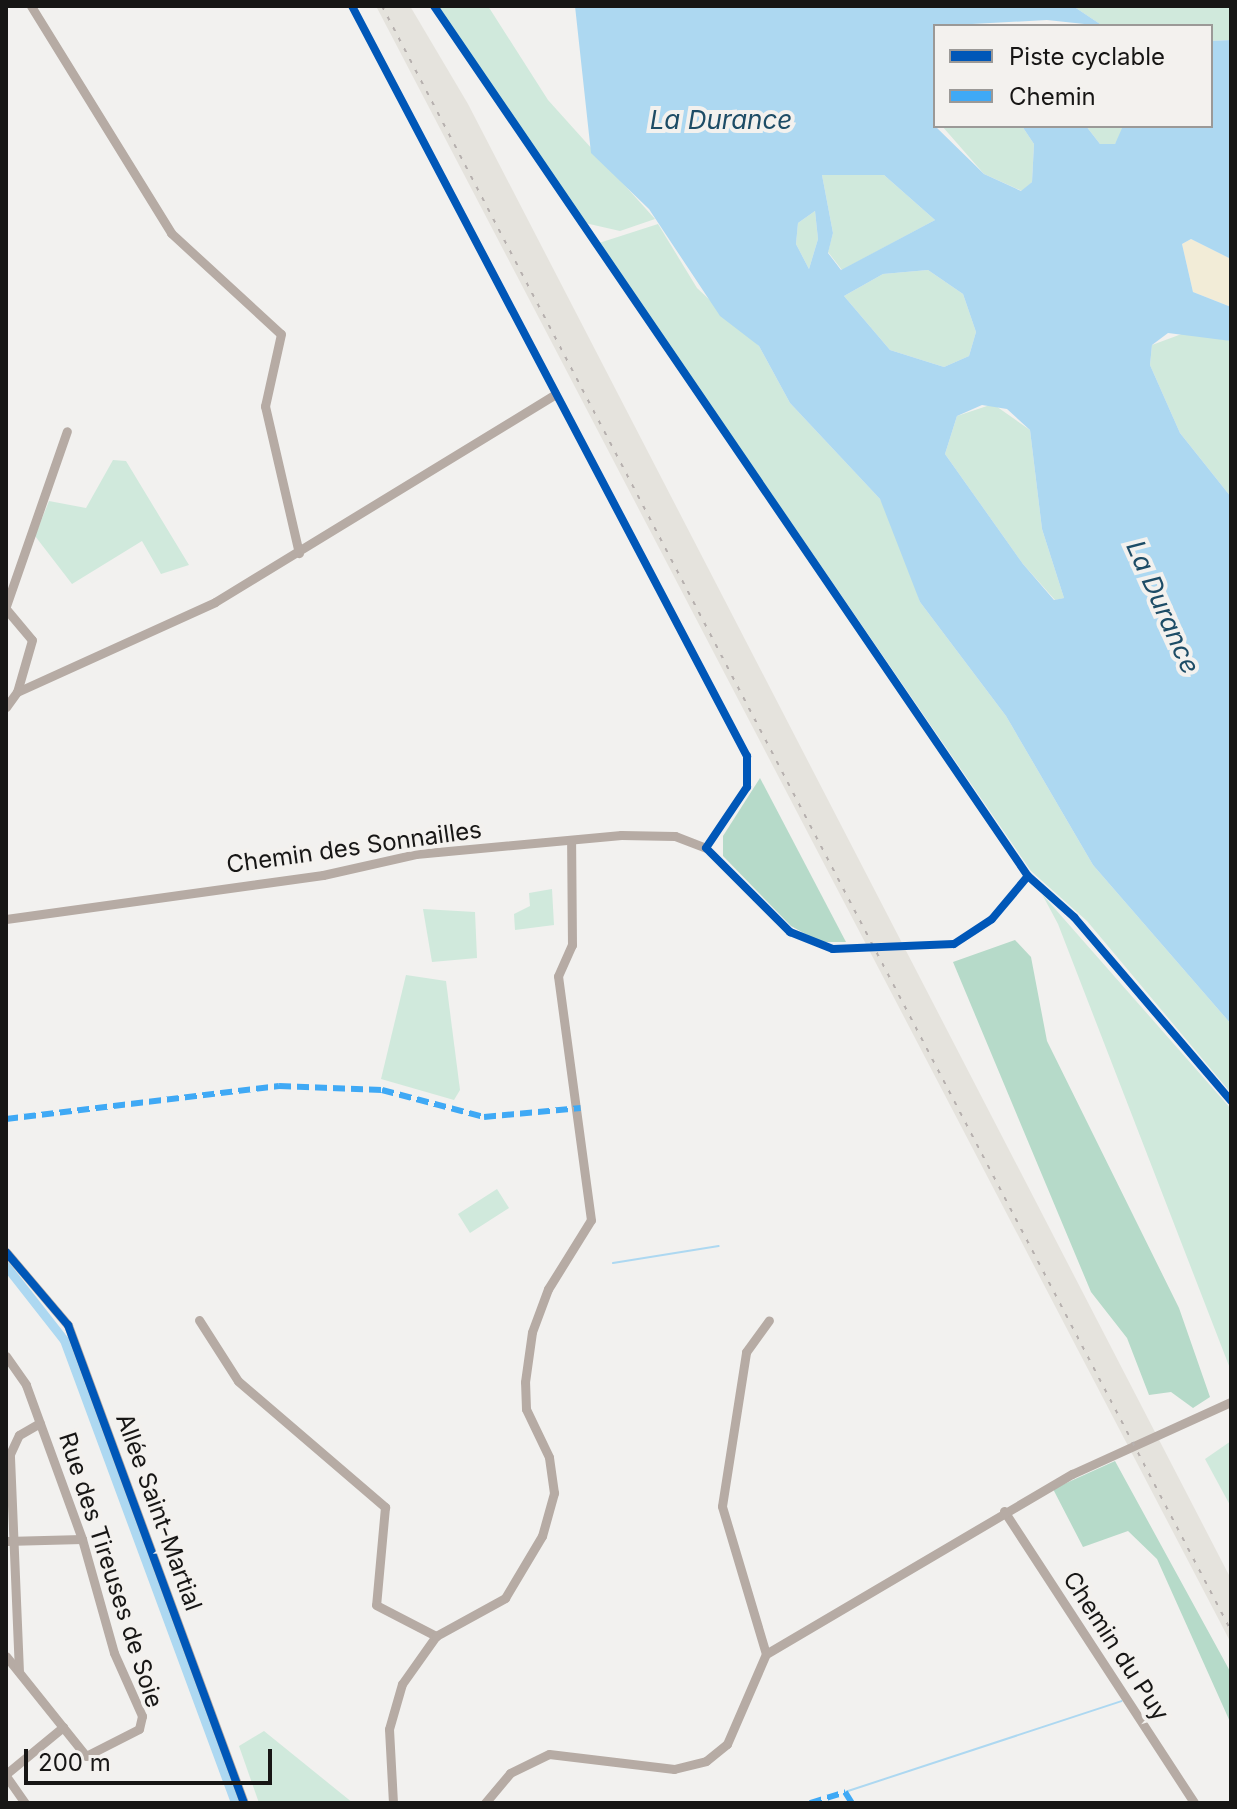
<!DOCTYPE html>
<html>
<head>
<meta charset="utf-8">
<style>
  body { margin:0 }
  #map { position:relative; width:1237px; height:1809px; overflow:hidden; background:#f2f1ef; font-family:Inter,sans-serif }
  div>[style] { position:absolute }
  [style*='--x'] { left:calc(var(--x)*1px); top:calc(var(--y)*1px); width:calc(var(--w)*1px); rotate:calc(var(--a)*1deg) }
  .built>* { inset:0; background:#e5e3dd }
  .green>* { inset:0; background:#d0e9dc }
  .forest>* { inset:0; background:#b6dac9 }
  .sand>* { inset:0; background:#f2ecd7 }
  .water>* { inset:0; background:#add8f1 }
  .stream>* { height:2px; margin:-1px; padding:0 1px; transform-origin:1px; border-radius:1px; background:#add8f1 }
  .canal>* { height:9px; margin:-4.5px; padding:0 4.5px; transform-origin:4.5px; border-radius:4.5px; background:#add8f1 }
  .street>* { height:9px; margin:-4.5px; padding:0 4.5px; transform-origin:4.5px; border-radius:4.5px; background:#b6aba4 }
  .rail>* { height:2px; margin-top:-1px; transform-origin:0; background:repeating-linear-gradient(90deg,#b6b0ae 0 4px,transparent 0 12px) }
  .quiet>* { height:6px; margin-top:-3px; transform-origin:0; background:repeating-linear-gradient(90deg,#3fa9f5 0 12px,transparent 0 18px) }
  .cycleway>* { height:8px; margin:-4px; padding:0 4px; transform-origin:4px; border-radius:4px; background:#0057b8 }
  span { translate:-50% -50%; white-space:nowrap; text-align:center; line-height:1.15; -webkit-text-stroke:8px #f3f1ee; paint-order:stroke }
  .street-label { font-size:24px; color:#171615 }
  .water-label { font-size:26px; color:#1d4c66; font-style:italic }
  .frame { position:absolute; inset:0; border:8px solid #171615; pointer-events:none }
  .legend { position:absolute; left:933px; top:24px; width:280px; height:104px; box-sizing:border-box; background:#f3f1ee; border:2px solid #9b9997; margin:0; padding:10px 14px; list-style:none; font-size:24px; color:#171615 }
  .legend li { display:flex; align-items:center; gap:16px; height:40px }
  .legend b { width:40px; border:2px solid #9b9997 }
  .scale { position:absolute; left:24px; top:1749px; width:248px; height:36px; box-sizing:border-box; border:4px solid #171615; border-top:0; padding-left:10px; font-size:24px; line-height:28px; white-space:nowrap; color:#171615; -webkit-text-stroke:6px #f3f1ee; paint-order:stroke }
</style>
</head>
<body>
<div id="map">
  <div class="built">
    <div style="clip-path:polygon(376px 6px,410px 6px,468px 104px,1231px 1579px,1231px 1643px)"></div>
  </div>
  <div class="green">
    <div style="clip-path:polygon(436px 6px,488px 6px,548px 100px,655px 219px,620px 231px,585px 223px)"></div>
    <div style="clip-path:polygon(1073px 6px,1231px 6px,1231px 40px,1211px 41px,1211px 26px,1103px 26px)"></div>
    <div style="clip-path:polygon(942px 126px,1022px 126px,1034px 144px,1032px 182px,1022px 191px,984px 174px)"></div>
    <div style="clip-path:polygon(1086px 126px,1123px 126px,1124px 130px,1115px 144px,1100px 144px)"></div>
    <div style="clip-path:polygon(822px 175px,884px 175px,935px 220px,842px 270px,828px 252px,833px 233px)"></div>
    <div style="clip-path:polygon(815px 211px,818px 239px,809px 269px,796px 244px,798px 223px)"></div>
    <div style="clip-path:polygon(658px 224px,697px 288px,759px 346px,790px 403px,880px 499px,897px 529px,920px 602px,1006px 716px,1093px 865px,1231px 1024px,1231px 1093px,1087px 921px,1031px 871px,599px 243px)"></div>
    <div style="clip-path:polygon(928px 270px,963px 294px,976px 332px,969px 356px,944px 367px,890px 350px,844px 296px,883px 274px)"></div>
    <div style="clip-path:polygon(1187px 332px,1231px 341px,1231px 497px,1180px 433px,1150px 365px,1152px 345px)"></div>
    <div style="clip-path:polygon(993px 404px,1030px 430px,1042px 529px,1064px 598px,1055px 600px,1023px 564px,945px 454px,957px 416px)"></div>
    <div style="clip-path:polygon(113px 460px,126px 461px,189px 565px,161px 574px,142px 541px,72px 584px,35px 536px,49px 501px,86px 508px)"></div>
    <div style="clip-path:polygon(552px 889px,554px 925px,515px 930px,514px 914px,530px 906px,529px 893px)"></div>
    <div style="clip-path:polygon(1042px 894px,1231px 1109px,1231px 1371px,1058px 924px)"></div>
    <div style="clip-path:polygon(423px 909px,475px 912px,477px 958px,432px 962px)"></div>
    <div style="clip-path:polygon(406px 975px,446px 981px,460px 1090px,454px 1100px,381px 1079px)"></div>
    <div style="clip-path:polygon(497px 1189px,509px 1208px,470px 1233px,458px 1214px)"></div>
    <div style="clip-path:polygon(1231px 1441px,1231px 1507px,1205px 1459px)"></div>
    <div style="clip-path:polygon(264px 1731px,353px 1803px,259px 1803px,239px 1746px)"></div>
  </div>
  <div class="forest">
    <div style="clip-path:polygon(760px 778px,846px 942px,820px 942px,791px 926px,723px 856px,723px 836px)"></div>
    <div style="clip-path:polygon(1015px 940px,1031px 957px,1047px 1041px,1179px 1308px,1210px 1397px,1193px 1408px,1171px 1392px,1149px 1395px,1127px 1338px,1091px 1292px,953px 962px)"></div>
    <div style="clip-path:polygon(1115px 1461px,1231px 1673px,1231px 1724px,1157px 1559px,1128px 1531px,1083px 1547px,1053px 1489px)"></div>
  </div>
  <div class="sand">
    <div style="clip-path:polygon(1191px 239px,1231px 259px,1231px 307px,1193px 292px,1182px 244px)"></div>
  </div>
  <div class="water">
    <div style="clip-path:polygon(evenodd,575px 6px,1073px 6px,1103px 26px,1047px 20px,935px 26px,935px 126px,984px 174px,1021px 191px,1032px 182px,1034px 144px,1022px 126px,1086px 126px,1100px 144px,1115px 144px,1123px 126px,1211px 126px,1211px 41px,1231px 40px,1231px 259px,1191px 239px,1182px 244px,1193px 292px,1231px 307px,1231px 341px,1168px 333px,1152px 345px,1150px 365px,1180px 433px,1231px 497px,1231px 1024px,1093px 865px,1006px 716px,920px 602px,880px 499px,790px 403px,759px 346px,720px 316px,649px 209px,591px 153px,575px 6px,822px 175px,884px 175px,935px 220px,841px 270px,828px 253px,833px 233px,822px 175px,575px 6px,815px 211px,818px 239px,809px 269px,796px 244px,798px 223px,815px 211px,575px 6px,928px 270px,963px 294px,976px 332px,969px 356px,944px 367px,890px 350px,844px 296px,883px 274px,928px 270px,575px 6px,982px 405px,1007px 409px,1030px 430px,1042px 529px,1064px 598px,1054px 600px,1023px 564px,945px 454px,957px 416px,982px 405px)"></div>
  </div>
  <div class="stream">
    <div style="--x:613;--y:1263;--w:107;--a:-9.1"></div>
    <div style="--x:845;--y:1792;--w:291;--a:-18.2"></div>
  </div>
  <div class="canal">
    <div style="--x:6;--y:1266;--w:94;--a:51.9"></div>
    <div style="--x:64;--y:1340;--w:494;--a:69.7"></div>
  </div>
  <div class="street">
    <div style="--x:31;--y:6;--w:267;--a:58.3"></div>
    <div style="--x:171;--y:233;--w:149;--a:42.6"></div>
    <div style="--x:281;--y:334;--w:74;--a:102.5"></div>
    <div style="--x:265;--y:406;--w:151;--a:77"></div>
    <div style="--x:6;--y:606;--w:185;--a:-70.8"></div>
    <div style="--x:6;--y:609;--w:40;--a:50"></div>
    <div style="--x:32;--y:640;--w:54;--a:106.1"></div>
    <div style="--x:6;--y:707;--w:19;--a:-54"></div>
    <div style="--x:17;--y:692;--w:217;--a:-24.4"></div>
    <div style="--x:215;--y:602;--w:396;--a:-31.4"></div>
    <div style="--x:6;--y:919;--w:320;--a:-7.9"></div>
    <div style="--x:323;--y:875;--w:95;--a:-12.7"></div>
    <div style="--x:416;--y:854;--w:206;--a:-5.3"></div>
    <div style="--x:621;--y:835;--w:54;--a:1.1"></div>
    <div style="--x:675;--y:836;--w:33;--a:21"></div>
    <div style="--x:6;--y:1252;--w:96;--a:49.7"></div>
    <div style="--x:68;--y:1325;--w:509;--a:69.79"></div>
    <div style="--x:199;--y:1320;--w:72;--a:57.4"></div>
    <div style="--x:238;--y:1381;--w:194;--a:40.6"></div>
    <div style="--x:385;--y:1507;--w:98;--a:95.2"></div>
    <div style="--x:376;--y:1605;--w:68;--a:27.3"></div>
    <div style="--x:6;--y:1356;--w:35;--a:55"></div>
    <div style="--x:26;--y:1385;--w:164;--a:70"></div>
    <div style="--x:82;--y:1539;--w:118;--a:74.3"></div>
    <div style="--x:114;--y:1653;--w:69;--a:66"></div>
    <div style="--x:142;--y:1716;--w:13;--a:103"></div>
    <div style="--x:139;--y:1729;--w:59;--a:153"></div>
    <div style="--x:86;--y:1756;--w:128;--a:-128.7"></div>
    <div style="--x:1004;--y:1511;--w:348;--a:56.9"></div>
    <div style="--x:6;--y:1541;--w:76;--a:-1.5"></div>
    <div style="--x:766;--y:1654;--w:154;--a:-106.6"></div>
    <div style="--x:722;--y:1506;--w:156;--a:-81.1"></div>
    <div style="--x:746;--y:1352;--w:39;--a:-54"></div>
    <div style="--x:19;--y:1672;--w:218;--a:-92.4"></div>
    <div style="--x:10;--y:1454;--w:21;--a:-65"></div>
    <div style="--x:19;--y:1435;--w:24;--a:-30"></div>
    <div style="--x:6;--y:1774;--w:74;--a:-39.5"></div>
    <div style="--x:6;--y:1776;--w:33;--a:55"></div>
    <div style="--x:393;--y:1803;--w:74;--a:-93.1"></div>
    <div style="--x:389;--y:1729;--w:47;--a:-73.9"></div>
    <div style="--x:402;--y:1684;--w:59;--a:-54.7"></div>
    <div style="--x:436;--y:1636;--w:79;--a:-28.8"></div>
    <div style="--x:505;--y:1598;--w:72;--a:-59.2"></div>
    <div style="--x:542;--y:1536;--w:45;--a:-74.4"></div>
    <div style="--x:554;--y:1493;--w:36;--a:-98"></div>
    <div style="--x:549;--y:1457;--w:53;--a:-115.6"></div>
    <div style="--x:526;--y:1409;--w:27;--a:-92"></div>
    <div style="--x:525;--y:1382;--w:50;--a:-82"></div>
    <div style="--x:532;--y:1332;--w:46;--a:-69.6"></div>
    <div style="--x:548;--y:1289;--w:81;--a:-58.1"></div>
    <div style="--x:591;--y:1220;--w:246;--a:-97.7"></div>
    <div style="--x:558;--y:976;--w:34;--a:-66"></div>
    <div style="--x:572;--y:945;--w:105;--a:-90.5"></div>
    <div style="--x:485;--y:1803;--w:39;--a:-50"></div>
    <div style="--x:510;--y:1773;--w:43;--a:-26"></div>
    <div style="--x:549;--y:1754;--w:126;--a:6.8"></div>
    <div style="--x:674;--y:1769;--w:33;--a:-14"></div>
    <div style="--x:706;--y:1761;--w:27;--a:-39"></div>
    <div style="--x:727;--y:1744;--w:98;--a:-66.6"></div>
    <div style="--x:766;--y:1654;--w:355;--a:-30.5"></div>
    <div style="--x:1072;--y:1474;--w:175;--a:-24.4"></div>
  </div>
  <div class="rail">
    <div style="--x:382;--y:6;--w:1833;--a:62.41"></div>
  </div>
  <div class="quiet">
    <div style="--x:6;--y:1119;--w:275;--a:-6.9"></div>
    <div style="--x:279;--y:1086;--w:103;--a:2.2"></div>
    <div style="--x:382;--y:1090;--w:106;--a:14.8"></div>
    <div style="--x:484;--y:1117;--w:97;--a:-5.3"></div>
    <div style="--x:810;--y:1803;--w:37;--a:-17"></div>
    <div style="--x:845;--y:1792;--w:13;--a:58"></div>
  </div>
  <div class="cycleway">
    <div style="--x:352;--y:6;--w:848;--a:62.23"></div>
    <div style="--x:747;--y:756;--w:31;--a:90"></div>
    <div style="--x:747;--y:787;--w:73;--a:123.9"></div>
    <div style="--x:706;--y:848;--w:119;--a:45"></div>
    <div style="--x:790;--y:932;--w:46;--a:21.6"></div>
    <div style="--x:833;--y:949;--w:121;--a:-2.4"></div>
    <div style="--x:954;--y:944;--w:45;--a:-33.3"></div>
    <div style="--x:992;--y:919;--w:56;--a:-50.1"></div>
    <div style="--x:434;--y:6;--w:1053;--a:55.68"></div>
    <div style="--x:1028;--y:876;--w:62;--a:41.7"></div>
    <div style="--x:1074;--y:917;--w:242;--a:49.5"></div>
    <div style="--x:6;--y:1252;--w:96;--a:49.7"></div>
    <div style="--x:68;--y:1325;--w:509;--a:69.79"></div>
  </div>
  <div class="street-label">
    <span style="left:354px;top:847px;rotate:-8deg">Chemin des Sonnailles</span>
    <span style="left:159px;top:1512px;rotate:70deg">Allée Saint-Martial</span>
    <span style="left:111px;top:1570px;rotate:72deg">Rue des Tireuses de Soie</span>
    <span style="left:1116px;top:1646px;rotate:57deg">Chemin du Puy</span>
  </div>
  <div class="water-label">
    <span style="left:721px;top:120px">La Durance</span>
    <span style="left:1163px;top:607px;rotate:66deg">La Durance</span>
  </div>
  <div class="frame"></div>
  <ul class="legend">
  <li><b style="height:10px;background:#0057b8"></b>Piste cyclable</li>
  <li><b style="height:10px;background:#3fa9f5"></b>Chemin</li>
  </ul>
  <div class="scale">200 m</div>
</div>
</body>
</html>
